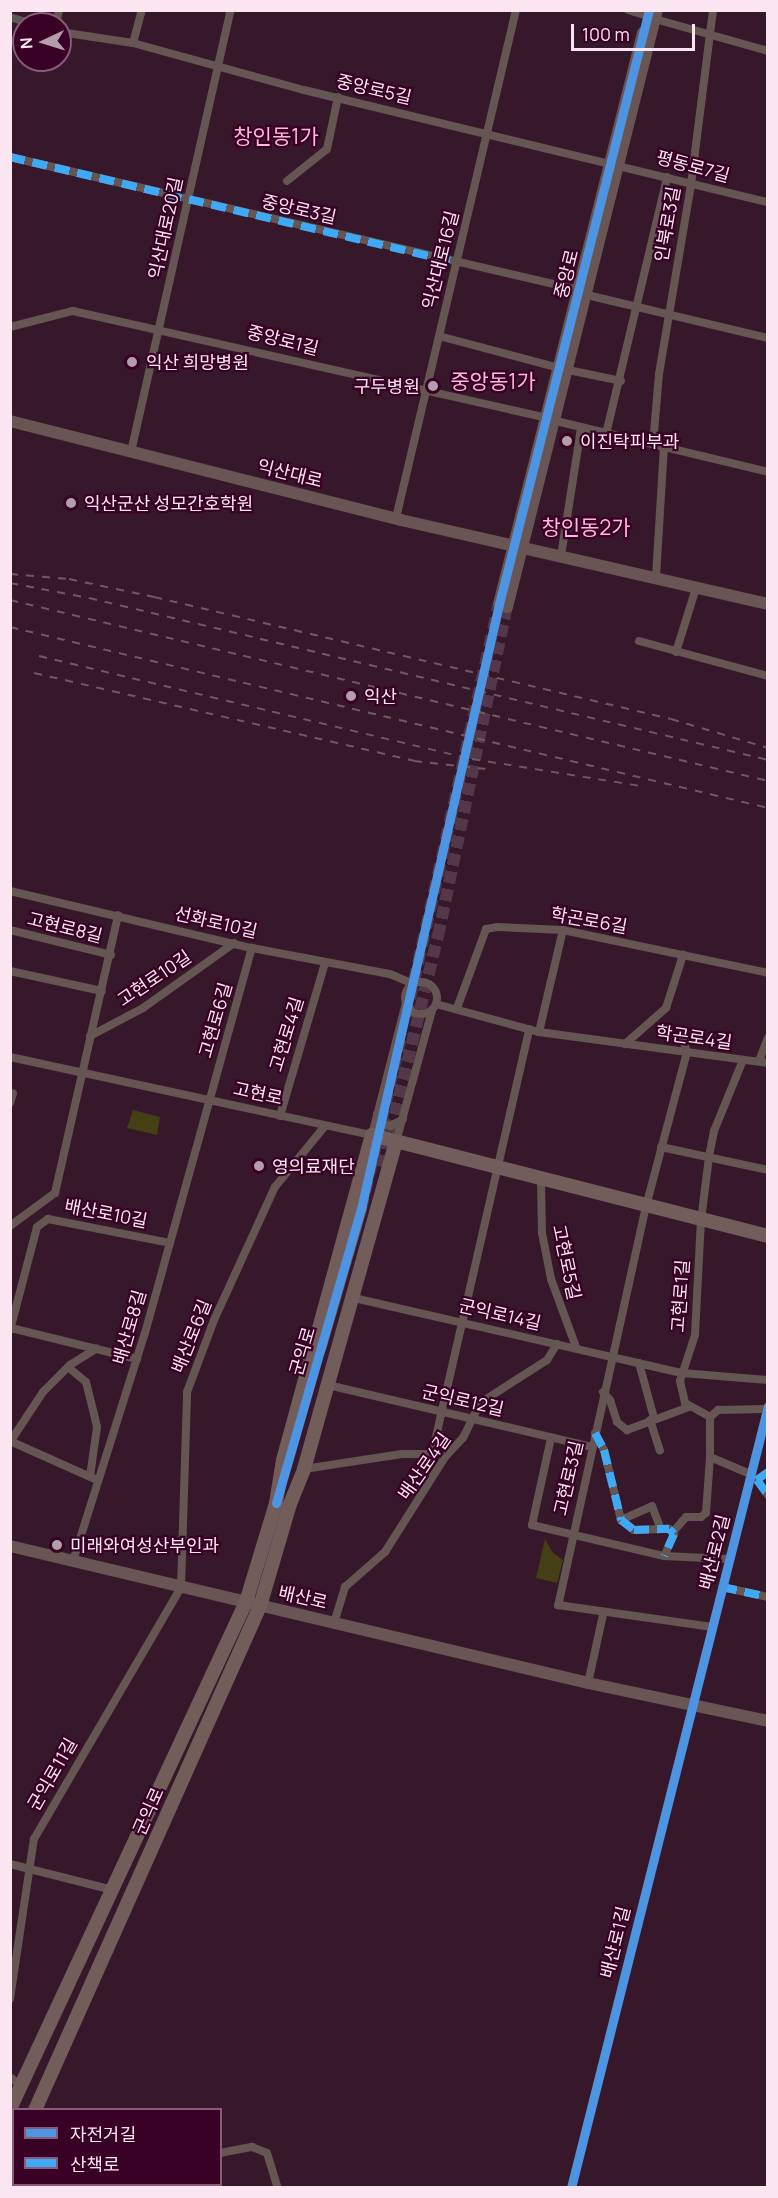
<!DOCTYPE html>
<html>
<head>
<meta charset="utf-8">
<style>
  body { margin:0 }
  #map { position:relative; width:778px; height:2198px; overflow:hidden; background:#36182a; font-family:Manrope,"Noto Sans KR",sans-serif }
  div>[style] { position:absolute }
  [style*='--x'] { left:calc(var(--x)*1px); top:calc(var(--y)*1px); width:calc(var(--w)*1px); rotate:calc(var(--a)*1deg) }
  .green>* { inset:0; background:#453f15 }
  .secondary-tunnel>* { height:12px; margin-top:-6px; transform-origin:0; background:repeating-linear-gradient(90deg,#543748 0 12px,transparent 0 18px) }
  .street>* { height:8px; margin:-4px; padding:0 4px; transform-origin:4px; border-radius:4px; background:#655553 }
  .street>.ring { margin:-4px; padding:0; box-sizing:content-box; background:none; border:8px solid #655553; border-radius:50% }
  .secondary>* { height:12px; margin:-6px; padding:0 6px; transform-origin:6px; border-radius:6px; background:#695554 }
  .primary>* { height:14px; margin:-7px; padding:0 7px; transform-origin:7px; border-radius:7px; background:#725d5b }
  .rail>* { height:2px; margin-top:-1px; transform-origin:0; background:repeating-linear-gradient(90deg,#6d5960 0 8px,transparent 0 16px) }
  .quiet>* { height:8px; margin-top:-4px; transform-origin:0; background:repeating-linear-gradient(90deg,#3fa9f5 0 15px,transparent 0 23px) }
  .cycleway>* { height:9px; margin:-4.5px; padding:0 4.5px; transform-origin:4.5px; border-radius:4.5px; background:#4d94e3 }
  .dots>* { width:16px; height:16px; translate:-50% -50%; box-sizing:border-box; border:3px solid #380125; border-radius:50% }
  span { translate:-50% -50%; white-space:nowrap; text-align:center; line-height:1.15; -webkit-text-stroke:4.5px #380125; paint-order:stroke }
  .street-label { font-size:18px; color:#fbe5f0 }
  .poi-label { font-size:18px; color:#fbe5f0 }
  .left { translate:0 -50%; text-align:left }
  .right { translate:-100% -50%; text-align:right }
  .quarter-label { font-size:21px; color:#ffb8dd }
  .frame { position:absolute; inset:0; border:12px solid #fbe5f0; pointer-events:none }
  .legend { position:absolute; left:12px; top:2108px; width:210px; height:78px; box-sizing:border-box; background:#380125; border:2px solid #865c76; margin:0; padding:8px 10px; list-style:none; font-size:18px; color:#fbe5f0 }
  .legend li { display:flex; align-items:center; gap:12px; height:30px }
  .legend b { width:30px; border:2px solid #865c76 }
  .north { position:absolute; left:12px; top:12px; width:60px; height:60px; box-sizing:border-box; background:#380125; border:2px solid #865c76; border-radius:50%; rotate:266deg; font-size:16px; font-weight:700; line-height:24px; text-align:center; color:#fbe5f0 }
  .north::after { content:''; display:block; margin:auto; width:21px; height:27px; background:#b69dab; clip-path:polygon(50% 0,100% 100%,50% 72%,0 100%) }
  .scale { position:absolute; left:571px; top:24px; width:124px; height:27px; box-sizing:border-box; border:3px solid #fbe5f0; border-top:0; padding-left:8px; font-size:18px; line-height:21px; white-space:nowrap; color:#fbe5f0; -webkit-text-stroke:4px #380125; paint-order:stroke }
</style>
</head>
<body>
<div id="map">
  <div class="green">
    <div style="clip-path:polygon(133px 1110px,160px 1117px,157px 1135px,127px 1128px)"></div>
    <div style="clip-path:polygon(545px 1539px,553px 1553px,563px 1560px,557px 1583px,536px 1578px)"></div>
  </div>
  <div class="secondary-tunnel">
    <div style="--x:406;--y:1016;--w:422;--a:-77.3"></div>
    <div style="--x:382;--y:1167;--w:238;--a:-76.4"></div>
    <div style="--x:438;--y:936;--w:336;--a:-78.2"></div>
    <div style="--x:361;--y:1209;--w:181;--a:-76.9"></div>
  </div>
  <div class="street">
    <div style="--x:628;--y:10;--w:21;--a:17"></div>
    <div style="--x:10;--y:17;--w:23;--a:18"></div>
    <div style="--x:655;--y:19;--w:117;--a:15.8"></div>
    <div style="--x:56;--y:24;--w:14;--a:-78"></div>
    <div style="--x:60;--y:32;--w:74;--a:8.6"></div>
    <div style="--x:133;--y:43;--w:177;--a:15.4"></div>
    <div style="--x:304;--y:90;--w:477;--a:13.6"></div>
    <div style="--x:133;--y:43;--w:34;--a:-75"></div>
    <div style="--x:10;--y:157;--w:584;--a:13.16"></div>
    <div style="--x:287;--y:181;--w:51;--a:-38.7"></div>
    <div style="--x:327;--y:149;--w:53;--a:-78.1"></div>
    <div style="--x:587;--y:295;--w:186;--a:13.4"></div>
    <div style="--x:10;--y:327;--w:65;--a:-14.3"></div>
    <div style="--x:73;--y:311;--w:487;--a:12.7"></div>
    <div style="--x:439;--y:336;--w:124;--a:14.9"></div>
    <div style="--x:568;--y:370;--w:54;--a:11.7"></div>
    <div style="--x:556;--y:421;--w:218;--a:13.5"></div>
    <div style="--x:606;--y:434;--w:264;--a:-76.6"></div>
    <div style="--x:653;--y:444;--w:70;--a:-85.1"></div>
    <div style="--x:659;--y:374;--w:193;--a:-80.4"></div>
    <div style="--x:691;--y:184;--w:175;--a:-82.8"></div>
    <div style="--x:131;--y:452;--w:453;--a:-77.3"></div>
    <div style="--x:396;--y:518;--w:522;--a:-76.71"></div>
    <div style="--x:561;--y:556;--w:130;--a:-81.1"></div>
    <div style="--x:656;--y:577;--w:130;--a:-86.5"></div>
    <div style="--x:639;--y:641;--w:134;--a:15.2"></div>
    <div style="--x:676;--y:652;--w:67;--a:-72.6"></div>
    <div style="--x:10;--y:891;--w:249;--a:13.3"></div>
    <div style="--x:252;--y:948;--w:140;--a:10.7"></div>
    <div style="--x:390;--y:974;--w:25;--a:23"></div>
    <div style="--x:10;--y:930;--w:104;--a:13.9"></div>
    <div style="--x:10;--y:971;--w:94;--a:12.3"></div>
    <div class="ring" style="left:405px;top:982px;width:24px;height:24px"></div>
    <div style="--x:436;--y:1004;--w:107;--a:15.2"></div>
    <div style="--x:539;--y:1032;--w:231;--a:7.7"></div>
    <div style="--x:457;--y:1008;--w:84;--a:-69.8"></div>
    <div style="--x:486;--y:929;--w:11;--a:-10"></div>
    <div style="--x:497;--y:927;--w:66;--a:2.6"></div>
    <div style="--x:563;--y:930;--w:209;--a:11.8"></div>
    <div style="--x:539;--y:1032;--w:105;--a:-76.8"></div>
    <div style="--x:90;--y:1036;--w:60;--a:-27.8"></div>
    <div style="--x:143;--y:1008;--w:112;--a:-35.5"></div>
    <div style="--x:683;--y:1040;--w:13;--a:72"></div>
    <div style="--x:687;--y:1052;--w:159;--a:104.9"></div>
    <div style="--x:646;--y:1206;--w:409;--a:102.4"></div>
    <div style="--x:558;--y:1605;--w:156;--a:8.1"></div>
    <div style="--x:625;--y:1044;--w:55;--a:-41.3"></div>
    <div style="--x:666;--y:1008;--w:56;--a:-72.2"></div>
    <div style="--x:10;--y:1057;--w:370;--a:12.2"></div>
    <div style="--x:372;--y:1135;--w:136;--a:-75.6"></div>
    <div style="--x:743;--y:1060;--w:77;--a:112.2"></div>
    <div style="--x:714;--y:1131;--w:26;--a:101"></div>
    <div style="--x:709;--y:1157;--w:64;--a:97.2"></div>
    <div style="--x:701;--y:1220;--w:115;--a:93"></div>
    <div style="--x:695;--y:1335;--w:48;--a:108.1"></div>
    <div style="--x:680;--y:1381;--w:23;--a:77"></div>
    <div style="--x:685;--y:1403;--w:29;--a:29"></div>
    <div style="--x:710;--y:1417;--w:40;--a:90"></div>
    <div style="--x:710;--y:1457;--w:43;--a:23"></div>
    <div style="--x:759;--y:1061;--w:25;--a:-69"></div>
    <div style="--x:10;--y:1103;--w:10;--a:-73"></div>
    <div style="--x:377;--y:1114;--w:12;--a:59"></div>
    <div style="--x:383;--y:1124;--w:8;--a:14"></div>
    <div style="--x:391;--y:1126;--w:14;--a:-30"></div>
    <div style="--x:280;--y:1116;--w:159;--a:-73.6"></div>
    <div style="--x:396;--y:1142;--w:137;--a:-74.7"></div>
    <div style="--x:661;--y:1147;--w:109;--a:12.1"></div>
    <div style="--x:541;--y:1181;--w:52;--a:88.9"></div>
    <div style="--x:542;--y:1233;--w:47;--a:78.9"></div>
    <div style="--x:551;--y:1279;--w:72;--a:69.8"></div>
    <div style="--x:10;--y:1226;--w:56;--a:-36.3"></div>
    <div style="--x:55;--y:1193;--w:285;--a:-77.2"></div>
    <div style="--x:354;--y:1298;--w:336;--a:12.9"></div>
    <div style="--x:682;--y:1373;--w:86;--a:4.7"></div>
    <div style="--x:11;--y:1328;--w:130;--a:13.8"></div>
    <div style="--x:10;--y:1330;--w:106;--a:-75.3"></div>
    <div style="--x:37;--y:1227;--w:14;--a:-36"></div>
    <div style="--x:48;--y:1219;--w:124;--a:11.1"></div>
    <div style="--x:639;--y:1363;--w:57;--a:74.7"></div>
    <div style="--x:68;--y:1367;--w:23;--a:40"></div>
    <div style="--x:86;--y:1382;--w:33;--a:76"></div>
    <div style="--x:94;--y:1414;--w:13;--a:77"></div>
    <div style="--x:97;--y:1427;--w:50;--a:98"></div>
    <div style="--x:328;--y:1385;--w:271;--a:13.2"></div>
    <div style="--x:603;--y:1392;--w:11;--a:49"></div>
    <div style="--x:610;--y:1400;--w:23;--a:72"></div>
    <div style="--x:617;--y:1422;--w:13;--a:39"></div>
    <div style="--x:627;--y:1430;--w:66;--a:-20.4"></div>
    <div style="--x:710;--y:1417;--w:11;--a:-41"></div>
    <div style="--x:718;--y:1410;--w:49;--a:-1.2"></div>
    <div style="--x:650;--y:1420;--w:32;--a:72"></div>
    <div style="--x:595;--y:1433;--w:19;--a:62"></div>
    <div style="--x:604;--y:1450;--w:72;--a:76.3"></div>
    <div style="--x:621;--y:1520;--w:16;--a:38"></div>
    <div style="--x:634;--y:1530;--w:35;--a:-2"></div>
    <div style="--x:669;--y:1529;--w:7;--a:45"></div>
    <div style="--x:674;--y:1534;--w:24;--a:114"></div>
    <div style="--x:551;--y:1438;--w:89;--a:102.3"></div>
    <div style="--x:532;--y:1525;--w:136;--a:13.2"></div>
    <div style="--x:664;--y:1556;--w:64;--a:2.7"></div>
    <div style="--x:10;--y:1441;--w:93;--a:24.1"></div>
    <div style="--x:10;--y:1442;--w:60;--a:-56.6"></div>
    <div style="--x:43;--y:1392;--w:38;--a:-45"></div>
    <div style="--x:70;--y:1365;--w:31;--a:-32"></div>
    <div style="--x:304;--y:1469;--w:99;--a:-8.7"></div>
    <div style="--x:402;--y:1454;--w:30;--a:0"></div>
    <div style="--x:432;--y:1454;--w:436;--a:-77.1"></div>
    <div style="--x:768;--y:1472;--w:14;--a:144"></div>
    <div style="--x:757;--y:1480;--w:19;--a:54"></div>
    <div style="--x:621;--y:1520;--w:34;--a:-24"></div>
    <div style="--x:652;--y:1506;--w:22;--a:69"></div>
    <div style="--x:673;--y:1532;--w:20;--a:-49"></div>
    <div style="--x:686;--y:1517;--w:15;--a:0"></div>
    <div style="--x:701;--y:1517;--w:6;--a:-39"></div>
    <div style="--x:706;--y:1513;--w:56;--a:-85.9"></div>
    <div style="--x:73;--y:1561;--w:239;--a:-72.5"></div>
    <div style="--x:145;--y:1333;--w:400;--a:-74.5"></div>
    <div style="--x:722;--y:1587;--w:47;--a:12.3"></div>
    <div style="--x:334;--y:1623;--w:38;--a:-73"></div>
    <div style="--x:345;--y:1587;--w:53;--a:-41.2"></div>
    <div style="--x:385;--y:1552;--w:112;--a:-57.7"></div>
    <div style="--x:445;--y:1457;--w:26;--a:-47"></div>
    <div style="--x:463;--y:1438;--w:39;--a:-64"></div>
    <div style="--x:480;--y:1403;--w:80;--a:-32.7"></div>
    <div style="--x:547;--y:1360;--w:19;--a:-58"></div>
    <div style="--x:588;--y:1683;--w:70;--a:-77.6"></div>
    <div style="--x:10;--y:1864;--w:106;--a:14.2"></div>
    <div style="--x:10;--y:1999;--w:162;--a:-81.5"></div>
    <div style="--x:34;--y:1839;--w:292;--a:-59.7"></div>
    <div style="--x:181;--y:1587;--w:195;--a:-88.2"></div>
    <div style="--x:187;--y:1392;--w:77;--a:-69.4"></div>
    <div style="--x:214;--y:1320;--w:146;--a:-65.4"></div>
    <div style="--x:275;--y:1187;--w:79;--a:-50.7"></div>
    <div style="--x:10;--y:2077;--w:13;--a:39"></div>
    <div style="--x:220;--y:2153;--w:33;--a:-11"></div>
    <div style="--x:252;--y:2147;--w:16;--a:22"></div>
    <div style="--x:267;--y:2153;--w:37;--a:73"></div>
    <div style="--x:10;--y:2183;--w:4;--a:14"></div>
    <div style="--x:571;--y:2188;--w:806;--a:-75.86"></div>
  </div>
  <div class="secondary">
    <div style="--x:10;--y:421;--w:403;--a:14.2"></div>
    <div style="--x:401;--y:520;--w:376;--a:12.9"></div>
    <div style="--x:499;--y:604;--w:589;--a:-75.85"></div>
    <div style="--x:507;--y:607;--w:616;--a:-75.9"></div>
    <div style="--x:320;--y:1349;--w:146;--a:-73.7"></div>
    <div style="--x:10;--y:1546;--w:594;--a:13.33"></div>
    <div style="--x:588;--y:1683;--w:184;--a:11.9"></div>
  </div>
  <div class="primary">
    <div style="--x:10;--y:2109;--w:559;--a:-65.04"></div>
    <div style="--x:246;--y:1602;--w:103;--a:-73.1"></div>
    <div style="--x:276;--y:1503;--w:44;--a:-80.8"></div>
    <div style="--x:283;--y:1460;--w:337;--a:-74.7"></div>
    <div style="--x:372;--y:1135;--w:409;--a:14.3"></div>
    <div style="--x:35;--y:2110;--w:552;--a:-65.94"></div>
    <div style="--x:260;--y:1606;--w:106;--a:-73.6"></div>
    <div style="--x:290;--y:1504;--w:38;--a:-68"></div>
    <div style="--x:304;--y:1469;--w:340;--a:-74.3"></div>
    <div style="--x:10;--y:2170;--w:9;--a:-63"></div>
  </div>
  <div class="rail">
    <div style="--x:10;--y:574;--w:59;--a:4.8"></div>
    <div style="--x:69;--y:579;--w:87;--a:12"></div>
    <div style="--x:154;--y:597;--w:531;--a:13.28"></div>
    <div style="--x:671;--y:719;--w:101;--a:16.6"></div>
    <div style="--x:10;--y:583;--w:80;--a:10.8"></div>
    <div style="--x:89;--y:598;--w:698;--a:13.42"></div>
    <div style="--x:10;--y:600;--w:779;--a:13.43"></div>
    <div style="--x:10;--y:627;--w:779;--a:13.43"></div>
    <div style="--x:39;--y:656;--w:445;--a:13.4"></div>
    <div style="--x:472;--y:759;--w:170;--a:9.1"></div>
    <div style="--x:34;--y:673;--w:390;--a:13"></div>
    <div style="--x:414;--y:761;--w:72;--a:6.3"></div>
  </div>
  <div class="quiet">
    <div style="--x:10;--y:157;--w:459;--a:13.3"></div>
    <div style="--x:595;--y:1433;--w:19;--a:62"></div>
    <div style="--x:604;--y:1450;--w:72;--a:76.3"></div>
    <div style="--x:621;--y:1520;--w:16;--a:38"></div>
    <div style="--x:634;--y:1530;--w:35;--a:-2"></div>
    <div style="--x:669;--y:1529;--w:7;--a:45"></div>
    <div style="--x:674;--y:1534;--w:24;--a:114"></div>
    <div style="--x:768;--y:1472;--w:14;--a:144"></div>
    <div style="--x:757;--y:1480;--w:19;--a:54"></div>
    <div style="--x:722;--y:1587;--w:47;--a:12.3"></div>
  </div>
  <div class="cycleway">
    <div style="--x:276;--y:1503;--w:306;--a:-73.9"></div>
    <div style="--x:361;--y:1209;--w:621;--a:-77.15"></div>
    <div style="--x:499;--y:604;--w:613;--a:-75.83"></div>
    <div style="--x:571;--y:2188;--w:806;--a:-75.86"></div>
  </div>
  <div class="dots">
    <div style="left:132px;top:362px;background:#b69dab"></div>
    <div style="left:433px;top:386px;background:#b69dab"></div>
    <div style="left:567px;top:441px;background:#b69dab"></div>
    <div style="left:71px;top:503px;background:#b69dab"></div>
    <div style="left:351px;top:696px;background:#b69dab"></div>
    <div style="left:259px;top:1166px;background:#b69dab"></div>
    <div style="left:57px;top:1545px;background:#b69dab"></div>
  </div>
  <div class="street-label">
    <span style="left:374px;top:89px;rotate:13deg">중앙로5길</span>
    <span style="left:693px;top:166px;rotate:15deg">평동로7길</span>
    <span style="left:299px;top:209px;rotate:13deg">중앙로3길</span>
    <span style="left:667px;top:224px;rotate:-80deg">인북로3길</span>
    <span style="left:165px;top:228px;rotate:-78deg">익산대로20길</span>
    <span style="left:440px;top:260px;rotate:-76deg">익산대로16길</span>
    <span style="left:566px;top:274px;rotate:-76deg">중앙로</span>
    <span style="left:283px;top:340px;rotate:14deg">중앙로1길</span>
    <span style="left:290px;top:473px;rotate:14deg">익산대로</span>
    <span style="left:589px;top:920px;rotate:10deg">학곤로6길</span>
    <span style="left:216px;top:922px;rotate:13deg">선화로10길</span>
    <span style="left:65px;top:927px;rotate:14deg">고현로8길</span>
    <span style="left:154px;top:978px;rotate:-34deg">고현로10길</span>
    <span style="left:215px;top:1020px;rotate:-74deg">고현로6길</span>
    <span style="left:286px;top:1034px;rotate:-73deg">고현로4길</span>
    <span style="left:694px;top:1037px;rotate:8deg">학곤로4길</span>
    <span style="left:258px;top:1093px;rotate:12deg">고현로</span>
    <span style="left:106px;top:1213px;rotate:11deg">배산로10길</span>
    <span style="left:567px;top:1262px;rotate:78deg">고현로5길</span>
    <span style="left:680px;top:1296px;rotate:-86deg">고현로1길</span>
    <span style="left:500px;top:1314px;rotate:13deg">군익로14길</span>
    <span style="left:129px;top:1327px;rotate:-74deg">배산로8길</span>
    <span style="left:191px;top:1336px;rotate:-68deg">배산로6길</span>
    <span style="left:302px;top:1351px;rotate:-74deg">군익로</span>
    <span style="left:463px;top:1400px;rotate:13deg">군익로12길</span>
    <span style="left:424px;top:1466px;rotate:-55deg">배산로4길</span>
    <span style="left:568px;top:1478px;rotate:-77deg">고현로3길</span>
    <span style="left:714px;top:1552px;rotate:-76deg">배산로2길</span>
    <span style="left:303px;top:1597px;rotate:13deg">배산로</span>
    <span style="left:52px;top:1774px;rotate:-60deg">군익로11길</span>
    <span style="left:148px;top:1811px;rotate:-66deg">군익로</span>
    <span style="left:615px;top:1942px;rotate:-76deg">배산로1길</span>
  </div>
  <div class="poi-label">
    <span class="left" style="left:146px;top:362px">익산 희망병원</span>
    <span class="right" style="left:420px;top:386px">구두병원</span>
    <span class="left" style="left:580px;top:441px">이진탁피부과</span>
    <span class="left" style="left:84px;top:503px">익산군산 성모간호학원</span>
    <span class="left" style="left:364px;top:696px">익산</span>
    <span class="left" style="left:272px;top:1166px">영의료재단</span>
    <span class="left" style="left:70px;top:1545px">미래와여성산부인과</span>
  </div>
  <div class="quarter-label">
    <span style="left:276px;top:136px">창인동1가</span>
    <span style="left:493px;top:381px">중앙동1가</span>
    <span style="left:586px;top:527px">창인동2가</span>
  </div>
  <div class="frame"></div>
  <ul class="legend">
  <li><b style="height:8px;background:#4d94e3"></b>자전거길</li>
  <li><b style="height:8px;background:#3fa9f5"></b>산책로</li>
  </ul>
  <div class="north">N</div>
  <div class="scale">100 m</div>
</div>
</body>
</html>
